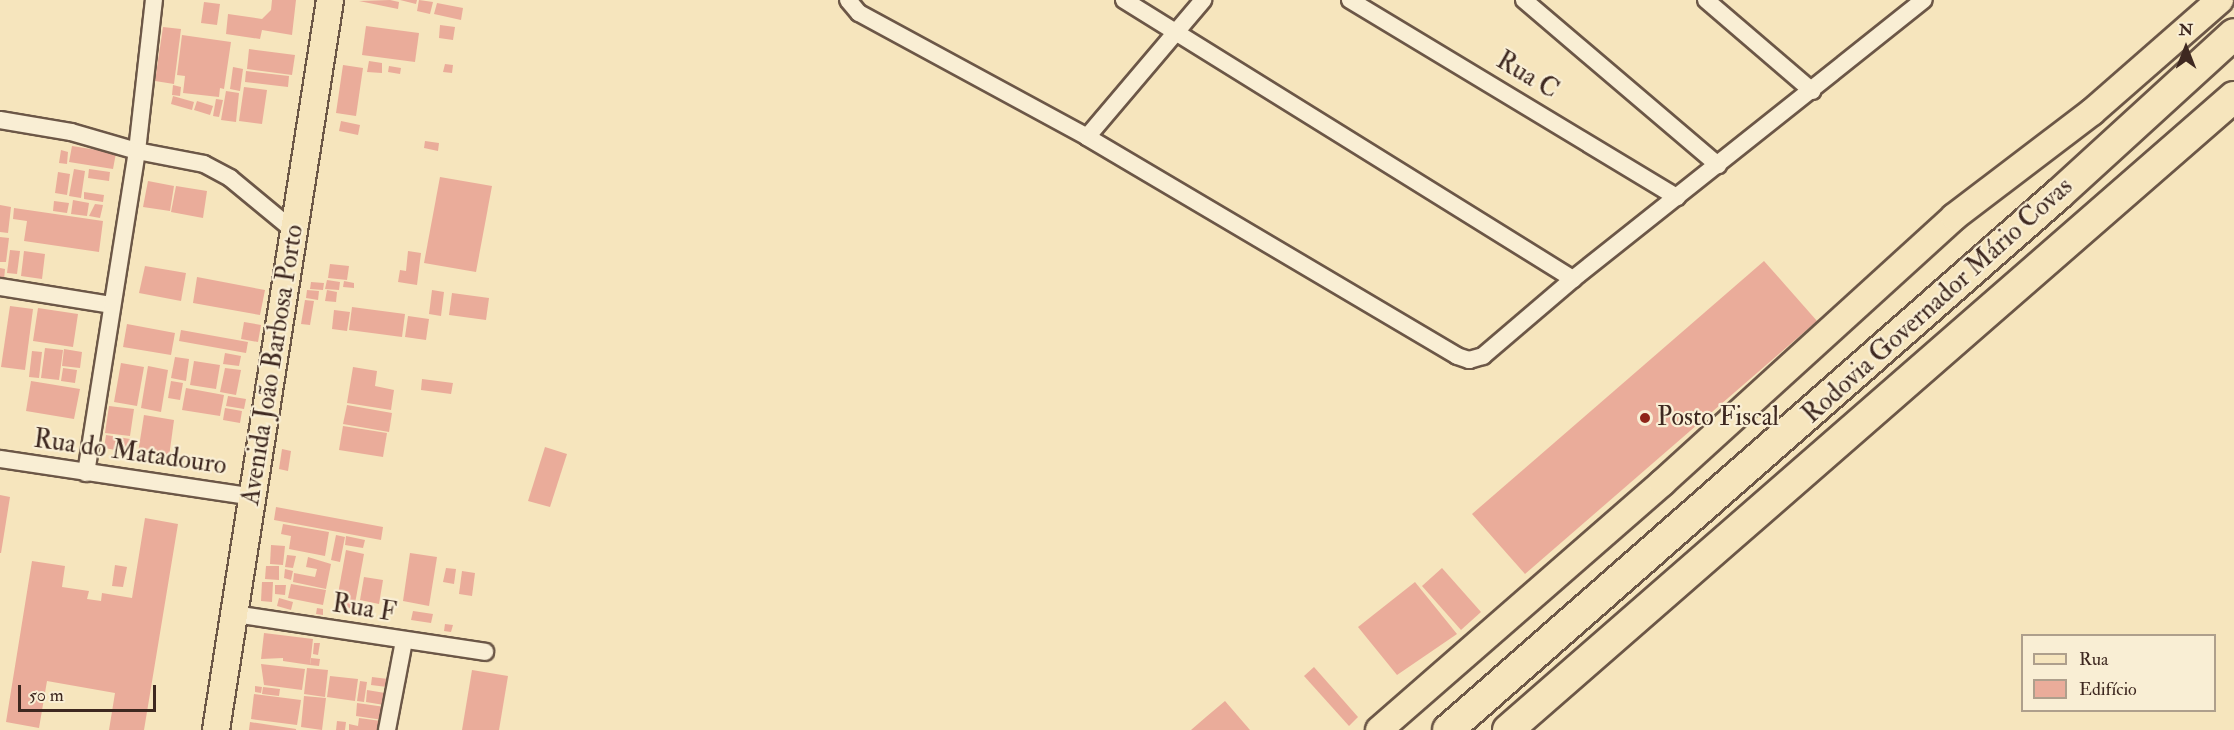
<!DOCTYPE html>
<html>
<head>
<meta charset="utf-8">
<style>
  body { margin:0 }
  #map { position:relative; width:2234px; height:730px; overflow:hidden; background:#f6e5bd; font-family:"IM FELL Double Pica",serif }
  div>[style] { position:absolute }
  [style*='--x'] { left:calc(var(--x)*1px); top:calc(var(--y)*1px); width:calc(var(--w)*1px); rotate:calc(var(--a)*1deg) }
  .building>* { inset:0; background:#eaac9a }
  .roads { filter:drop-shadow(2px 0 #6c5747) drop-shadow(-2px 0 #6c5747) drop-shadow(0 2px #6c5747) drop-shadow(0 -2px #6c5747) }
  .street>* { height:16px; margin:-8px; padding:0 8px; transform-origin:8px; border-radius:8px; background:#f9eed4 }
  .primary>* { height:26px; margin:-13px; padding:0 13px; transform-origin:13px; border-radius:13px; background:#f6e5bd }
  .highway>* { height:30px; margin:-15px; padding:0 15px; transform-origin:15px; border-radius:15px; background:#f6e5bd }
  .dots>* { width:16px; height:16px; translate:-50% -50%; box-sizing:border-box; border:3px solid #f9eed4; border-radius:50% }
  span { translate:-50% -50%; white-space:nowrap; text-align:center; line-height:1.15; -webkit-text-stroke:4.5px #f9eed4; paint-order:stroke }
  .street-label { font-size:26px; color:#3e2820 }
  .poi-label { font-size:26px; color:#3e2820 }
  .left { translate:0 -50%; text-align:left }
  .legend { position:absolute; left:2021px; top:634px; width:195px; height:78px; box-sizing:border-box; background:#f9eed4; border:2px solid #ae9f8c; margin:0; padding:8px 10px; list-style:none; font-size:18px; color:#3e2820 }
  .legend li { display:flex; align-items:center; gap:12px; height:30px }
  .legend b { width:30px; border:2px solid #ae9f8c }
  .north { position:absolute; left:2156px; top:18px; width:60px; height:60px; -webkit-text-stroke:4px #f9eed4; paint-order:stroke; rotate:0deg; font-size:16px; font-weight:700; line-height:24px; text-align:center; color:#3e2820 }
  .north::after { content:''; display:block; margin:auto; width:21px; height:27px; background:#3e2820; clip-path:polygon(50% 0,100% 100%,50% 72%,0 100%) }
  .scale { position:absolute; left:18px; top:685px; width:138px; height:27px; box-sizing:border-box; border:3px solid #3e2820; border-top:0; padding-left:8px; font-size:18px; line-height:21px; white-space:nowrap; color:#3e2820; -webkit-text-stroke:4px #f9eed4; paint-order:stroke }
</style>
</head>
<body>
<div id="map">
  <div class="building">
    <div style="clip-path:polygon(272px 0,296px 0,292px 35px,262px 30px,260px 39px,226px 34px,228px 14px,262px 19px,271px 10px)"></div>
    <div style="clip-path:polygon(390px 0,399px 2px,398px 9px,359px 1px)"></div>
    <div style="clip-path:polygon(400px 0,417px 0,416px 4px)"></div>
    <div style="clip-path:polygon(419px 0,433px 2px,430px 14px,417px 11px)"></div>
    <div style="clip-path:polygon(204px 2px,220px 4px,217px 25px,201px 23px)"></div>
    <div style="clip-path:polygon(437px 3px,463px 8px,461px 20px,434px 14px)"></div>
    <div style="clip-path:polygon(440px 25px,455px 27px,453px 40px,439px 38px)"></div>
    <div style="clip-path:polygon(366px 26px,419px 33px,415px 62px,362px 55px)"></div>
    <div style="clip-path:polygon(163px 27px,181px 29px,174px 84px,155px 81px)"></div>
    <div style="clip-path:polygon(182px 35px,231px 42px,224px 89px,220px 88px,219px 97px,183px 93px,185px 76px,177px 75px)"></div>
    <div style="clip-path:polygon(249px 49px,295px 55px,292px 75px,247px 69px)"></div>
    <div style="clip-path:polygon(369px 61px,382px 63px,382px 73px,367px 72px)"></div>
    <div style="clip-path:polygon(445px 64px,453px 65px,452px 73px,443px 72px)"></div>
    <div style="clip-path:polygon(343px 65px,363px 68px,356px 116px,336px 113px)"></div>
    <div style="clip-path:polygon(389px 66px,401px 68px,400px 74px,388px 72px)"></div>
    <div style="clip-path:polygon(233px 67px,243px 69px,240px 91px,230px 89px)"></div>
    <div style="clip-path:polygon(246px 71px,289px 76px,288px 87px,245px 82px)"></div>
    <div style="clip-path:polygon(173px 85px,181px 87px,180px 96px,172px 95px)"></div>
    <div style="clip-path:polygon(244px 87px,267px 90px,262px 124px,239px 121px)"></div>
    <div style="clip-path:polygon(226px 91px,239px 93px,236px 122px,221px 120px)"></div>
    <div style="clip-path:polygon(173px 96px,194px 102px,192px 110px,171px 104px)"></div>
    <div style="clip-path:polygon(216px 99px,223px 100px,219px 117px,213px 116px)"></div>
    <div style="clip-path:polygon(197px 101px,213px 106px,210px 115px,194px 110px)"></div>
    <div style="clip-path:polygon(341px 121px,360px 125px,358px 135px,339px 131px)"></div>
    <div style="clip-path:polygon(425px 141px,439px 143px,438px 151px,424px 148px)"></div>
    <div style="clip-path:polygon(72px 146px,116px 153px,113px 169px,69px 162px)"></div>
    <div style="clip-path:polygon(61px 150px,68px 152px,67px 164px,59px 163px)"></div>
    <div style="clip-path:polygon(74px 169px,85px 171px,81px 198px,69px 196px)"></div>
    <div style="clip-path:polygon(89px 169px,110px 172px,109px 181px,88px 178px)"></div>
    <div style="clip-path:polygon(58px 172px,70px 174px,67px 195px,55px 193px)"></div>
    <div style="clip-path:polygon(440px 177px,492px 186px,476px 272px,424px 263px)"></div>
    <div style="clip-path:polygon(148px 181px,174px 186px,170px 211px,143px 207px)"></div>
    <div style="clip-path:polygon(176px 186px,207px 191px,203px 218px,171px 212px)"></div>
    <div style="clip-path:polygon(84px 192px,104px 195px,103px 202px,84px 199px)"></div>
    <div style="clip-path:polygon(73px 200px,89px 203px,87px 216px,71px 214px)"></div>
    <div style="clip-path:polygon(54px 201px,69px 203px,67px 213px,53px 211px)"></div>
    <div style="clip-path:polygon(95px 204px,103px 205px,100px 218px,89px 216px)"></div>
    <div style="clip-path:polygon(0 205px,11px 207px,8px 233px,0 232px)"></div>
    <div style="clip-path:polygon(14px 208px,103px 221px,99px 252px,24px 241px,27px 221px,13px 219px)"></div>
    <div style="clip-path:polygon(0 237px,9px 238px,6px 262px,0 262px)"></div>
    <div style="clip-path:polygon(10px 250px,20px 251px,17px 274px,7px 273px)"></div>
    <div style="clip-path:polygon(24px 251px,45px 254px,42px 279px,21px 276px)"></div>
    <div style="clip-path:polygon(408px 251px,421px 253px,417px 285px,398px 282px,400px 270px,406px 271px)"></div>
    <div style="clip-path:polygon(1764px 261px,1817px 321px,1525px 574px,1472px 514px)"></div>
    <div style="clip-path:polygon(330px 264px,349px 266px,347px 280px,328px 278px)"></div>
    <div style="clip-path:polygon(145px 266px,186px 273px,181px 301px,139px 293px)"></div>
    <div style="clip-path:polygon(0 268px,5px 269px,4px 280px,0 280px)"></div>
    <div style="clip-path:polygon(197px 277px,265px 290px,260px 315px,193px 303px)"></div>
    <div style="clip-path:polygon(327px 280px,340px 282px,339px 290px,325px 289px)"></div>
    <div style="clip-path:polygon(344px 281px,354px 283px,354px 288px,343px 287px)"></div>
    <div style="clip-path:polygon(311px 282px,324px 283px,323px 290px,310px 289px)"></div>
    <div style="clip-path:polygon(307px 290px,319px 291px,318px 300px,306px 298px)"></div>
    <div style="clip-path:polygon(327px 290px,337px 292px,336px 302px,325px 301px)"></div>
    <div style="clip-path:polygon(432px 290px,444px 292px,441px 316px,429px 314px)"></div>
    <div style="clip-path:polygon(452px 293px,489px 298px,486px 320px,449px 315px)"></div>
    <div style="clip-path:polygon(305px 300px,314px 301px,310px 325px,301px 324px)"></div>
    <div style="clip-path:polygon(10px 306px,33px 309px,25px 370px,1px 367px)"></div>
    <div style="clip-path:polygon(352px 307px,405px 314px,402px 337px,349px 330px)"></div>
    <div style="clip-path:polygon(38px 308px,78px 314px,73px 347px,33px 341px)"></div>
    <div style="clip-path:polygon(334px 310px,350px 312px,347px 331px,332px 329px)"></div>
    <div style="clip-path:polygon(408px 316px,429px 319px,426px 340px,405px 337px)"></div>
    <div style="clip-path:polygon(244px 322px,261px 325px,258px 342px,241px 339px)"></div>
    <div style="clip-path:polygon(127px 324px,175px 333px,171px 355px,123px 347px)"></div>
    <div style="clip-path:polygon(181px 330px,248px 342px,246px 353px,179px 341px)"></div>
    <div style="clip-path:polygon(45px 348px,63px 350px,59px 380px,41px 378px)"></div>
    <div style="clip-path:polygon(64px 349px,82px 352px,80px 368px,62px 366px)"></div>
    <div style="clip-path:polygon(32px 351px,42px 352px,39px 378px,29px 377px)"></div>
    <div style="clip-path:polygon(225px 353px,241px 356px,239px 366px,223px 364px)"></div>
    <div style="clip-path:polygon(175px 357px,189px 359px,186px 381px,171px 378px)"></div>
    <div style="clip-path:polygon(194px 361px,220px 365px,216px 389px,190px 385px)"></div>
    <div style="clip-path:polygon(121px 363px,144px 367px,137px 406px,114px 402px)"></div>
    <div style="clip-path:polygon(148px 366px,168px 370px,161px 412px,141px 408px)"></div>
    <div style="clip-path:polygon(353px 367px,377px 371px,375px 386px,394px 390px,391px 410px,347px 403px)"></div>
    <div style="clip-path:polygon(63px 368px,77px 370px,75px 383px,61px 381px)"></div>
    <div style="clip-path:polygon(225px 368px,241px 370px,236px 395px,220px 392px)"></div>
    <div style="clip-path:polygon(422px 379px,453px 383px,451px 394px,421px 390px)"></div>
    <div style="clip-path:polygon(31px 381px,80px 389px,74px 419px,26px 411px)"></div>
    <div style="clip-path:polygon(171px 381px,183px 383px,180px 400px,168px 398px)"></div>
    <div style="clip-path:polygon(186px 388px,224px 395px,220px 416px,182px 410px)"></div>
    <div style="clip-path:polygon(228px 396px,246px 399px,244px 409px,226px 406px)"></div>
    <div style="clip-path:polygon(347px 405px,392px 413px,389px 432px,343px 424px)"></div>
    <div style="clip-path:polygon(109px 406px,134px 409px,130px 436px,105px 433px)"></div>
    <div style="clip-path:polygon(225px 408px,242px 411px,240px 423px,223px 420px)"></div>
    <div style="clip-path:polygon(144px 415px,174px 420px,169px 457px,138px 453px)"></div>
    <div style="clip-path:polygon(343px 426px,387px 433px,383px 457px,339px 450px)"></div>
    <div style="clip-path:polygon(106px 435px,136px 440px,134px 453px,104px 448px)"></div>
    <div style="clip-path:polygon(545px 447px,567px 454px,550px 507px,528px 501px)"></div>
    <div style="clip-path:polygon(282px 449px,291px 451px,288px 471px,279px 469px)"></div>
    <div style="clip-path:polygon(0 495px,10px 497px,1px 553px,0 553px)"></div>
    <div style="clip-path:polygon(276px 507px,383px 527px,381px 540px,274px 520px)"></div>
    <div style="clip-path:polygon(145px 518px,178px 524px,144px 730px,109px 730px,115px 693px,47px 681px,39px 728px,6px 722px,32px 561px,65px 566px,62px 587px,89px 591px,87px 599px,101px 601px,102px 593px,132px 598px)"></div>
    <div style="clip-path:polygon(283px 524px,329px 532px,325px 556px,289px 549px,291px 536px,281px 534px)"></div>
    <div style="clip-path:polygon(336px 535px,345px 537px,340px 562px,331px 560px)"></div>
    <div style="clip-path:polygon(346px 536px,365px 540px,363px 548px,345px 545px)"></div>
    <div style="clip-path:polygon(271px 545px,285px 546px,283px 565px,270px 564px)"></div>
    <div style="clip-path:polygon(346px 550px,364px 554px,354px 609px,336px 605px)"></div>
    <div style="clip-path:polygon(410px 553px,437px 557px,429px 606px,403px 601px)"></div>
    <div style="clip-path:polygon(287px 555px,296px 556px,293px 568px,285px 567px)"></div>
    <div style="clip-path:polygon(308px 557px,331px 564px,326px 589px,293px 582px,294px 573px,315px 577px,317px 569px,306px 567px)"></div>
    <div style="clip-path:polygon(115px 565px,127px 567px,123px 587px,112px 586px)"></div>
    <div style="clip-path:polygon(266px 566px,279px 566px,279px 580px,265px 579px)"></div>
    <div style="clip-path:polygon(446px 568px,456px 569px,454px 584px,443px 582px)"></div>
    <div style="clip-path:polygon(1442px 568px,1481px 612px,1461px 630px,1422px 586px)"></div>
    <div style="clip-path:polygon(285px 569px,293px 571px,291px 580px,284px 578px)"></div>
    <div style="clip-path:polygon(462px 571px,475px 573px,472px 596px,459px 594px)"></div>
    <div style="clip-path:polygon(364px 577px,383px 580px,379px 604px,360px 600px)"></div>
    <div style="clip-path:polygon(262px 582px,273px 582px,272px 602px,261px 601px)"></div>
    <div style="clip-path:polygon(1415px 582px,1457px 634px,1397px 675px,1358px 627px)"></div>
    <div style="clip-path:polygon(291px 584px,326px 590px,323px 605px,288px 598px)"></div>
    <div style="clip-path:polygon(275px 585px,286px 585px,285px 595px,275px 594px)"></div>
    <div style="clip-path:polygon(279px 598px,293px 602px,291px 610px,277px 606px)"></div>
    <div style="clip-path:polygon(317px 608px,323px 609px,323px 615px,316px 614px)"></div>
    <div style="clip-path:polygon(413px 611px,433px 614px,431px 623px,411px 620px)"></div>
    <div style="clip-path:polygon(445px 624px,453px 625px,451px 632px,444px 631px)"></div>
    <div style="clip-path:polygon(264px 633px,313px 639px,310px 665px,283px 661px,283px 658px,261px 659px)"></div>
    <div style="clip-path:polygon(314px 643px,320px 643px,318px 655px,313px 654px)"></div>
    <div style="clip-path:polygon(311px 658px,320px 659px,319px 666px,310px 665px)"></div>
    <div style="clip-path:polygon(261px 664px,305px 669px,302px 690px,264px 685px)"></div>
    <div style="clip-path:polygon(1314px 667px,1358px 717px,1349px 726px,1304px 676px)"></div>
    <div style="clip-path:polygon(307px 668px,328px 670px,325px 697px,304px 694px)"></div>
    <div style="clip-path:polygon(472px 670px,508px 676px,499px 730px,462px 730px)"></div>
    <div style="clip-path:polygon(330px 676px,358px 679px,355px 701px,327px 697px)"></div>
    <div style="clip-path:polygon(372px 677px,388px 679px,387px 687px,371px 685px)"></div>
    <div style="clip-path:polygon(360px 681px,367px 682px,364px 702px,357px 701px)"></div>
    <div style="clip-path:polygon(255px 686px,262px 687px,261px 693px,255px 692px)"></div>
    <div style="clip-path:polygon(263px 687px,280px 689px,279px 696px,262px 694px)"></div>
    <div style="clip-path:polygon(367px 690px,385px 693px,384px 705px,366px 702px)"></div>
    <div style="clip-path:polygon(254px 694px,301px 700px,297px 725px,251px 719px)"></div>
    <div style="clip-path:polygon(304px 696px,326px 698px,322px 730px,301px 727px)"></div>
    <div style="clip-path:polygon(1225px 701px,1250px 730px,1191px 730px,1206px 717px)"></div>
    <div style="clip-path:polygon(357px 703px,385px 707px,383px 720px,356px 716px)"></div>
    <div style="clip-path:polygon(359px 718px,381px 721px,379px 730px,349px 730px,349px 724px,358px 726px)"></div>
    <div style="clip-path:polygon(337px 721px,346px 722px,345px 730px,336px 730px)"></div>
    <div style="clip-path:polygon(250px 722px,296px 729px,296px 730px,249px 730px)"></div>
  </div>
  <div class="roads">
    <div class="street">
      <div style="--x:848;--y:0;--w:17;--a:50"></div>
      <div style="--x:859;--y:13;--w:260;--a:28.5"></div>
      <div style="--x:1087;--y:137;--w:430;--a:30.6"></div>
      <div style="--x:1457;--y:356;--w:13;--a:18"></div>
      <div style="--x:1469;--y:360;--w:15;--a:-16"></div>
      <div style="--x:1483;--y:356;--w:118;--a:-40.5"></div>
      <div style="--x:1573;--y:279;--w:448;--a:-38.5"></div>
      <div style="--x:1124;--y:0;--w:529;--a:31.86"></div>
      <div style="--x:1350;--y:0;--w:382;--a:31.1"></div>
      <div style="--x:1524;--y:0;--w:255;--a:40.4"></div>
      <div style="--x:1706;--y:0;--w:140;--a:40.6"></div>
      <div style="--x:0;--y:120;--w:72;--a:9.6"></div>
      <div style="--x:71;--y:132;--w:69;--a:16.1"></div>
      <div style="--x:137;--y:151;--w:152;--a:-83.6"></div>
      <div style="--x:1087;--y:137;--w:180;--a:-49.7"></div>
      <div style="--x:0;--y:287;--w:112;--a:9.2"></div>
      <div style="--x:0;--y:459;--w:256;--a:8.5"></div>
      <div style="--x:86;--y:473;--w:326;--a:-81"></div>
      <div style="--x:137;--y:151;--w:68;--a:11"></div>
      <div style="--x:204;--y:164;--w:30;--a:28"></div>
      <div style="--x:230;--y:178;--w:83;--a:39.6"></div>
      <div style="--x:235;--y:614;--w:253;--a:8.6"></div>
      <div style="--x:387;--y:730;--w:91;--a:-79.2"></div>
    </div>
    <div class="primary">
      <div style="--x:216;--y:730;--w:739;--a:-81.12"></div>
      <div style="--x:1379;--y:730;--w:376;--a:-41.1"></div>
      <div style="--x:1662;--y:483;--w:395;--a:-42.3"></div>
      <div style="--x:1954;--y:217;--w:173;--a:-37.3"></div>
      <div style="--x:2092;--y:112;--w:170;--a:-41.2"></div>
    </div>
    <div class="highway">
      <div style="--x:1448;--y:730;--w:813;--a:-41.26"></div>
      <div style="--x:2059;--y:194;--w:237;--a:-42.4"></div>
      <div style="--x:1508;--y:730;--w:963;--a:-41.09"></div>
    </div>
  </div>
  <div class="dots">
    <div style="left:1645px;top:418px;background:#8f2418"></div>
  </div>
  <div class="street-label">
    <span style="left:1527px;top:76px;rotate:31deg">Rua C</span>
    <span style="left:1938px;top:301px;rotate:-42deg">Rodovia Governador Mário Covas</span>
    <span style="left:273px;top:365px;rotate:-81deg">Avenida João Barbosa Porto</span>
    <span style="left:130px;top:453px;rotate:8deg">Rua do Matadouro</span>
    <span style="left:364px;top:609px;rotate:9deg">Rua F</span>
  </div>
  <div class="poi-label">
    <span class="left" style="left:1657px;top:418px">Posto Fiscal</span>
  </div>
  <ul class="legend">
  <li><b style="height:8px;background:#f6e5bd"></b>Rua</li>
  <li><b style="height:16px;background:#eaac9a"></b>Edifício</li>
  </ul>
  <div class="north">N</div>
  <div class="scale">50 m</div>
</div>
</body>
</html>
